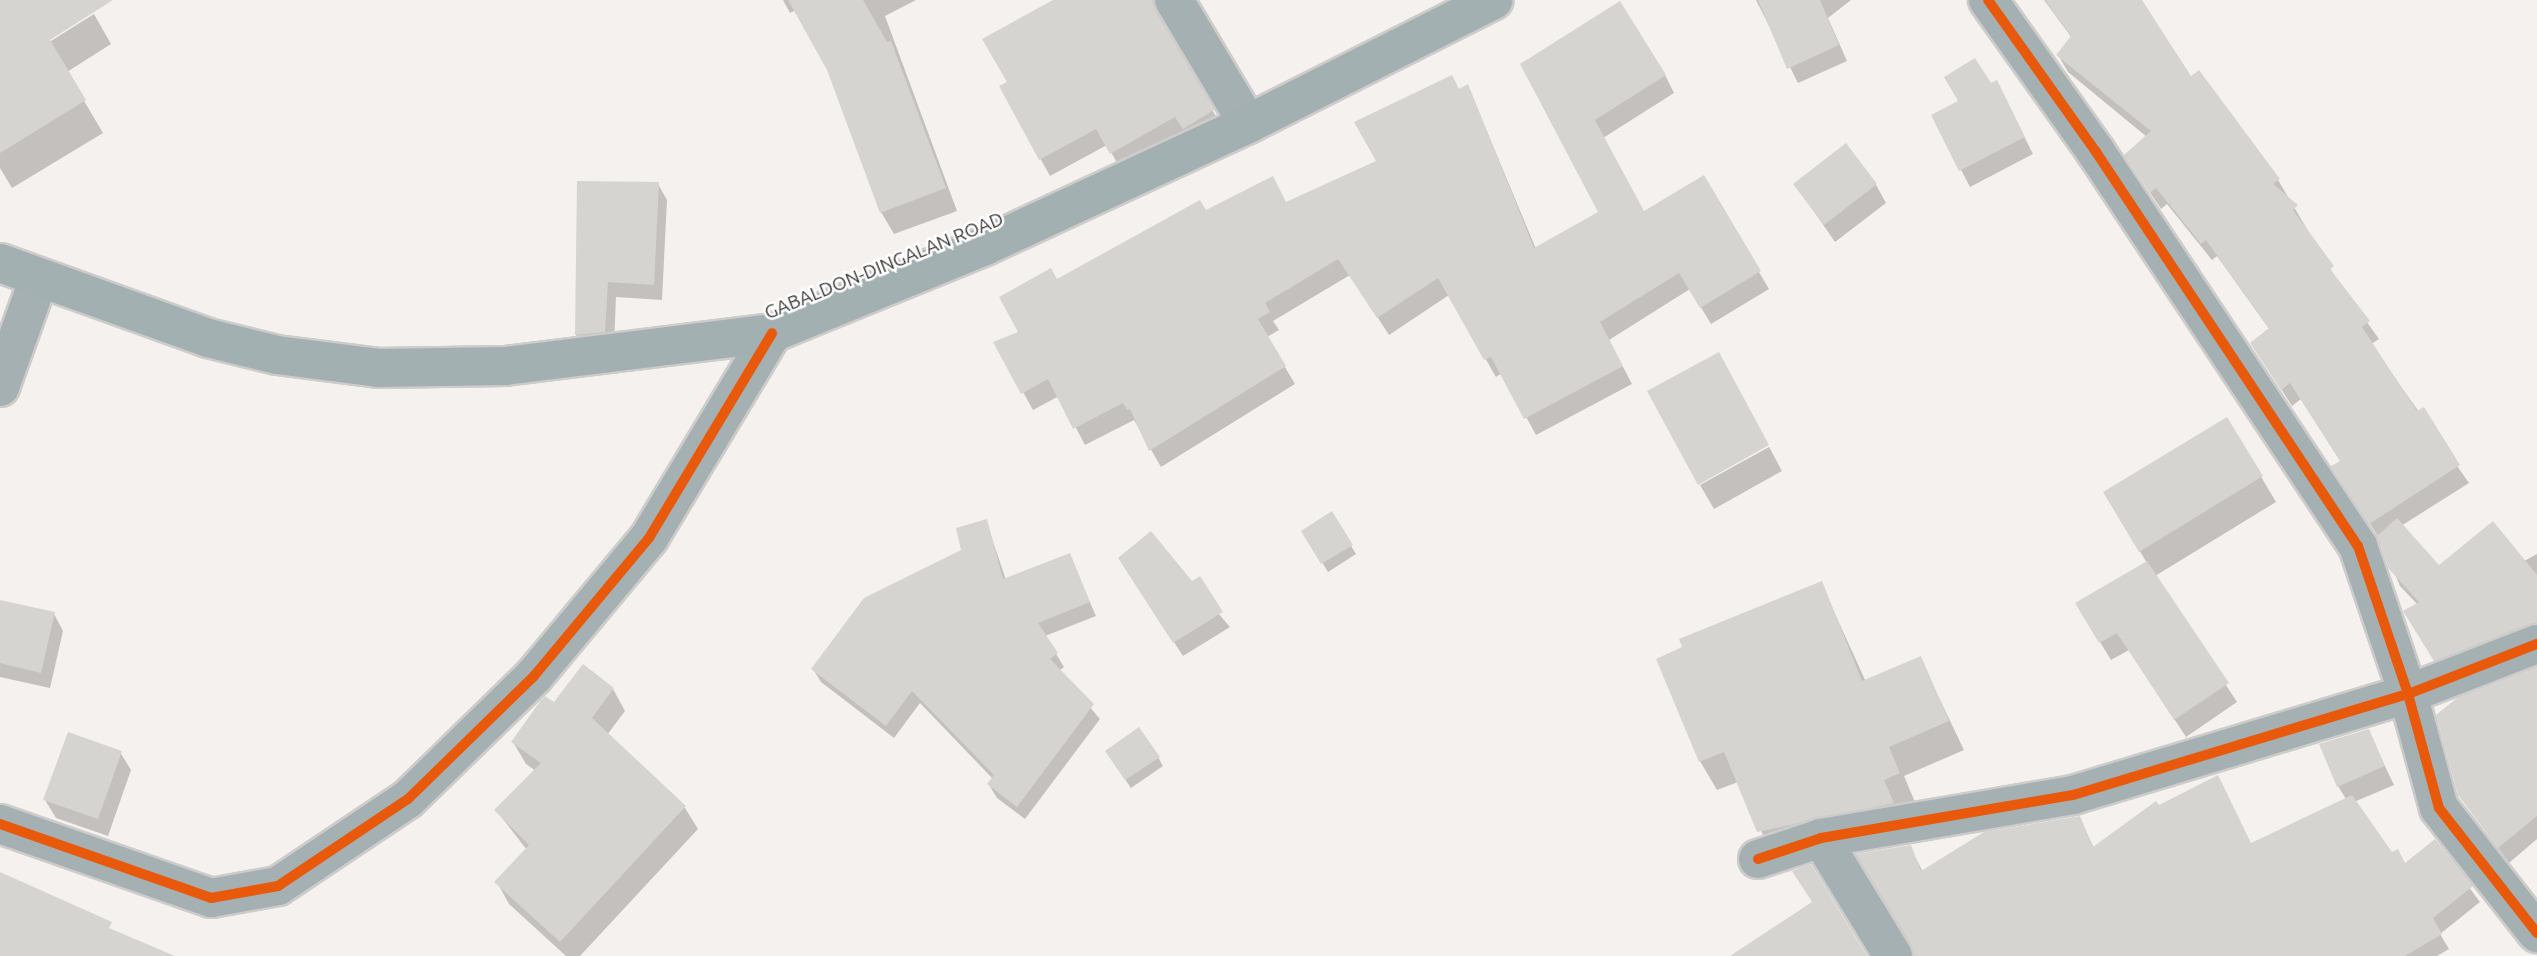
<!DOCTYPE html>
<html>
<head>
<meta charset="utf-8">
<style>
  body { margin:0 }
  #map { position:relative; width:2537px; height:956px; overflow:hidden; background:#f4f1ee; font-family:Ubuntu,sans-serif }
  div>[style] { position:absolute }
  [style*='--x'] { left:calc(var(--x)*1px); top:calc(var(--y)*1px); width:calc(var(--w)*1px); rotate:calc(var(--a)*1deg) }
  .shadow>* { inset:0; background:#0003 }
  .building>* { inset:0; background:#d6d4d1 }
  .roads { filter:drop-shadow(2px 0 #ceccca) drop-shadow(-2px 0 #ceccca) drop-shadow(0 2px #ceccca) drop-shadow(0 -2px #ceccca) }
  .minor>* { height:38px; margin:-19px; padding:0 19px; transform-origin:19px; border-radius:19px; background:#a5b0b3 }
  .major>* { height:38px; margin:-19px; padding:0 19px; transform-origin:19px; border-radius:19px; background:#a2b0b2 }
  .cycleway>* { height:10px; margin:-5px; padding:0 5px; transform-origin:5px; border-radius:5px; background:#e8590c }
  span { translate:-50% -50%; white-space:nowrap; text-align:center; line-height:1.15; -webkit-text-stroke:5px #fff; paint-order:stroke }
  .street-label { font-size:19px; color:#3c3a37 }
</style>
</head>
<body>
<div id="map">
  <div class="shadow">
    <div style="clip-path:polygon(0 0,86px 0,43px 46px,94px 14px,111px 44px,67px 72px,103px 133px,12px 188px,0 168px)"></div>
    <div style="clip-path:polygon(783px 0,916px 0,885px 16px,957px 211px,894px 234px,881px 212px,829px 69px,796px 10px,790px 13px)"></div>
    <div style="clip-path:polygon(1057px 0,1156px 0,1164px 29px,1223px 128px,1121px 170px,1107px 145px,1050px 176px,1001px 87px,1009px 83px)"></div>
    <div style="clip-path:polygon(1756px 0,1851px 0,1828px 18px,1847px 61px,1798px 83px)"></div>
    <div style="clip-path:polygon(2044px 0,2135px 0,2191px 79px,2278px 180px,2340px 285px,2379px 339px,2371px 344px,2469px 483px,2401px 526px,2439px 568px,2524px 561px,2537px 554px,2537px 640px,2444px 676px,2415px 628px,2418px 605px,2400px 586px,2380px 539px,2343px 484px,2341px 462px,2301px 399px,2292px 406px,2252px 344px,2270px 330px,2217px 256px,2212px 260px,2167px 204px,2161px 209px,2136px 172px,2147px 137px,2068px 72px,2058px 55px,2072px 38px)"></div>
    <div style="clip-path:polygon(1522px 65px,1665px 75px,1674px 93px,1603px 138px,1644px 214px,1703px 177px,1769px 289px,1711px 324px,1690px 289px,1609px 340px,1632px 384px,1536px 435px,1502px 373px,1496px 377px,1449px 295px,1389px 335px,1350px 275px,1273px 321px,1279px 330px,1267px 337px,1295px 384px,1161px 467px,1134px 420px,1085px 445px,1059px 396px,1033px 410px,996px 343px,1021px 333px,1057px 281px,1206px 213px,1286px 204px,1378px 161px,1468px 86px,1536px 249px,1600px 212px)"></div>
    <div style="clip-path:polygon(1990px 86px,2005px 99px,2033px 154px,1970px 187px,1933px 116px)"></div>
    <div style="clip-path:polygon(579px 183px,658px 184px,667px 200px,662px 300px,616px 297px,614px 347px,586px 351px,576px 335px)"></div>
    <div style="clip-path:polygon(1795px 184px,1876px 185px,1886px 203px,1835px 242px)"></div>
    <div style="clip-path:polygon(2227px 419px,2276px 502px,2155px 576px,2237px 702px,2186px 737px,2129px 650px,2111px 660px,2077px 604px,2147px 563px,2120px 518px)"></div>
    <div style="clip-path:polygon(1769px 447px,1782px 471px,1714px 509px,1700px 485px)"></div>
    <div style="clip-path:polygon(1332px 514px,1356px 554px,1328px 572px,1303px 531px)"></div>
    <div style="clip-path:polygon(986px 521px,1006px 580px,1069px 555px,1096px 616px,1045px 636px,1064px 667px,1059px 671px,1100px 719px,1025px 819px,997px 798px,989px 785px,993px 779px,920px 703px,894px 738px,821px 682px,813px 669px,963px 551px)"></div>
    <div style="clip-path:polygon(1129px 573px,1192px 583px,1230px 627px,1183px 656px)"></div>
    <div style="clip-path:polygon(1821px 583px,1866px 682px,1920px 658px,1964px 750px,1904px 776px,1915px 802px,1775px 860px,1738px 782px,1717px 790px,1700px 761px)"></div>
    <div style="clip-path:polygon(0 602px,54px 614px,63px 631px,50px 688px,0 677px)"></div>
    <div style="clip-path:polygon(2537px 669px,2537px 839px,2509px 863px,2460px 794px)"></div>
    <div style="clip-path:polygon(613px 689px,625px 711px,607px 735px,685px 808px,698px 829px,580px 956px,566px 956px,509px 904px,497px 882px,527px 850px,496px 810px,536px 771px,526px 764px,513px 742px,554px 704px)"></div>
    <div style="clip-path:polygon(2368px 731px,2394px 785px,2354px 802px,2392px 854px,2405px 865px,2435px 841px,2480px 902px,2440px 934px,2449px 949px,2437px 956px,1914px 956px,1910px 847px,1923px 872px,2079px 818px,2094px 848px,2158px 808px,2251px 845px,2346px 799px,2338px 786px)"></div>
    <div style="clip-path:polygon(120px 752px,131px 770px,108px 836px,56px 818px,45px 800px)"></div>
    <div style="clip-path:polygon(1158px 757px,1163px 766px,1131px 788px,1112px 760px)"></div>
  </div>
  <div class="building">
    <div style="clip-path:polygon(0 0,113px 0,50px 40px,86px 100px,0 153px)"></div>
    <div style="clip-path:polygon(788px 0,863px 0,887px 42px,891px 41px,946px 188px,880px 213px,827px 70px)"></div>
    <div style="clip-path:polygon(1053px 0,1152px 0,1214px 110px,1183px 129px,1175px 117px,1110px 154px,1096px 129px,1039px 160px,999px 86px,1007px 82px,982px 39px)"></div>
    <div style="clip-path:polygon(1758px 0,1820px 0,1839px 45px,1787px 69px)"></div>
    <div style="clip-path:polygon(2045px 0,2142px 0,2191px 76px,2199px 70px,2280px 179px,2273px 184px,2298px 205px,2293px 210px,2334px 266px,2330px 269px,2370px 321px,2362px 327px,2417px 411px,2424px 407px,2460px 465px,2369px 524px,2331px 466px,2340px 461px,2290px 383px,2281px 390px,2250px 343px,2269px 328px,2206px 240px,2201px 244px,2156px 188px,2150px 193px,2124px 155px,2151px 131px,2056px 55px,2071px 36px)"></div>
    <div style="clip-path:polygon(1620px 1px,1666px 75px,1595px 120px,1644px 211px,1704px 175px,1761px 271px,1700px 308px,1679px 273px,1600px 322px,1623px 366px,1524px 419px,1491px 357px,1484px 360px,1438px 278px,1377px 318px,1338px 259px,1265px 303px,1270px 312px,1258px 319px,1286px 366px,1149px 451px,1130px 409px,1127px 410px,1123px 403px,1073px 429px,1048px 379px,1021px 394px,993px 342px,1018px 332px,999px 297px,1051px 268px,1057px 279px,1200px 200px,1206px 210px,1273px 176px,1286px 202px,1376px 161px,1354px 122px,1452px 75px,1459px 89px,1468px 84px,1534px 248px,1598px 212px,1520px 64px)"></div>
    <div style="clip-path:polygon(1975px 58px,1991px 83px,1997px 80px,2025px 137px,1959px 171px,1931px 115px,1958px 101px,1944px 77px)"></div>
    <div style="clip-path:polygon(1846px 143px,1877px 184px,1824px 225px,1793px 184px)"></div>
    <div style="clip-path:polygon(577px 181px,659px 182px,654px 285px,608px 282px,605px 332px,575px 335px)"></div>
    <div style="clip-path:polygon(1719px 352px,1769px 445px,1698px 485px,1647px 391px)"></div>
    <div style="clip-path:polygon(2227px 417px,2263px 476px,2139px 552px,2103px 492px)"></div>
    <div style="clip-path:polygon(1332px 511px,1353px 545px,1321px 564px,1301px 531px)"></div>
    <div style="clip-path:polygon(2397px 518px,2439px 565px,2493px 521px,2537px 575px,2537px 623px,2434px 661px,2403px 611px,2419px 602px,2389px 569px,2377px 536px)"></div>
    <div style="clip-path:polygon(987px 519px,1003px 579px,1070px 553px,1090px 602px,1038px 623px,1058px 653px,1050px 659px,1094px 704px,1017px 807px,987px 784px,994px 775px,912px 691px,886px 726px,811px 669px,864px 598px,961px 550px,956px 528px)"></div>
    <div style="clip-path:polygon(1151px 531px,1192px 581px,1200px 576px,1223px 612px,1173px 643px,1118px 558px)"></div>
    <div style="clip-path:polygon(2147px 561px,2229px 683px,2174px 720px,2117px 633px,2099px 643px,2075px 603px)"></div>
    <div style="clip-path:polygon(1822px 581px,1862px 681px,1921px 656px,1949px 721px,1889px 747px,1900px 773px,1884px 780px,1894px 803px,1757px 832px,1724px 752px,1699px 762px,1656px 659px,1682px 647px,1679px 639px)"></div>
    <div style="clip-path:polygon(0 600px,55px 612px,41px 673px,0 663px)"></div>
    <div style="clip-path:polygon(583px 664px,614px 688px,592px 718px,686px 806px,560px 942px,494px 882px,529px 845px,494px 810px,541px 763px,511px 742px,541px 700px,545px 696px,554px 702px)"></div>
    <div style="clip-path:polygon(2537px 667px,2537px 816px,2498px 848px,2458px 795px,2436px 715px,2457px 698px)"></div>
    <div style="clip-path:polygon(1139px 727px,1160px 757px,1125px 780px,1105px 751px)"></div>
    <div style="clip-path:polygon(2369px 729px,2385px 766px,2337px 787px,2319px 744px)"></div>
    <div style="clip-path:polygon(68px 732px,122px 751px,98px 819px,43px 800px)"></div>
    <div style="clip-path:polygon(2218px 775px,2251px 843px,2352px 795px,2392px 852px,2398px 849px,2405px 863px,2435px 839px,2473px 886px,2433px 918px,2442px 934px,2405px 956px,1915px 956px,1856px 854px,1911px 845px,1921px 871px,1984px 832px,2080px 816px,2093px 847px,2156px 801px,2159px 805px)"></div>
    <div style="clip-path:polygon(1811px 864px,1867px 956px,1730px 956px,1812px 902px,1792px 871px)"></div>
    <div style="clip-path:polygon(0 872px,112px 922px,109px 928px,175px 956px,0 956px)"></div>
  </div>
  <div class="roads">
    <div class="minor">
      <div style="--x:1174;--y:0;--w:144;--a:59.2"></div>
      <div style="--x:1988;--y:0;--w:186;--a:54.6"></div>
      <div style="--x:2096;--y:152;--w:473;--a:56.4"></div>
      <div style="--x:2358;--y:546;--w:156;--a:71.3"></div>
      <div style="--x:2408;--y:694;--w:118;--a:74.8"></div>
      <div style="--x:2439;--y:808;--w:159;--a:51.9"></div>
      <div style="--x:0;--y:387;--w:116;--a:-70.3"></div>
      <div style="--x:0;--y:824;--w:224;--a:19.3"></div>
      <div style="--x:211;--y:898;--w:68;--a:-10.2"></div>
      <div style="--x:278;--y:886;--w:156;--a:-33.8"></div>
      <div style="--x:408;--y:799;--w:176;--a:-44.3"></div>
      <div style="--x:534;--y:676;--w:180;--a:-50.2"></div>
      <div style="--x:649;--y:538;--w:239;--a:-59"></div>
      <div style="--x:1821;--y:838;--w:138;--a:58.6"></div>
      <div style="--x:1758;--y:859;--w:66;--a:-18.4"></div>
      <div style="--x:1821;--y:838;--w:256;--a:-9.7"></div>
      <div style="--x:2073;--y:795;--w:350;--a:-16.8"></div>
      <div style="--x:2408;--y:694;--w:138;--a:-21.2"></div>
    </div>
    <div class="major">
      <div style="--x:0;--y:263;--w:221;--a:19.8"></div>
      <div style="--x:208;--y:338;--w:71;--a:13.8"></div>
      <div style="--x:277;--y:355;--w:102;--a:7.3"></div>
      <div style="--x:378;--y:368;--w:127;--a:-0.9"></div>
      <div style="--x:505;--y:366;--w:269;--a:-7"></div>
      <div style="--x:772;--y:333;--w:230;--a:-22.2"></div>
      <div style="--x:985;--y:246;--w:290;--a:-24.9"></div>
      <div style="--x:1248;--y:124;--w:275;--a:-26.8"></div>
    </div>
  </div>
  <div class="cycleway">
    <div style="--x:1988;--y:0;--w:186;--a:54.6"></div>
    <div style="--x:2096;--y:152;--w:473;--a:56.4"></div>
    <div style="--x:2358;--y:546;--w:156;--a:71.3"></div>
    <div style="--x:2408;--y:694;--w:118;--a:74.8"></div>
    <div style="--x:2439;--y:808;--w:159;--a:51.9"></div>
    <div style="--x:0;--y:824;--w:224;--a:19.3"></div>
    <div style="--x:211;--y:898;--w:68;--a:-10.2"></div>
    <div style="--x:278;--y:886;--w:156;--a:-33.8"></div>
    <div style="--x:408;--y:799;--w:176;--a:-44.3"></div>
    <div style="--x:534;--y:676;--w:180;--a:-50.2"></div>
    <div style="--x:649;--y:538;--w:239;--a:-59"></div>
    <div style="--x:1758;--y:859;--w:66;--a:-18.4"></div>
    <div style="--x:1821;--y:838;--w:256;--a:-9.7"></div>
    <div style="--x:2073;--y:795;--w:350;--a:-16.8"></div>
    <div style="--x:2408;--y:694;--w:138;--a:-21.2"></div>
  </div>
  <div class="street-label">
    <span style="left:884px;top:266px;rotate:-22deg">GABALDON-DINGALAN ROAD</span>
  </div>
</div>
</body>
</html>
